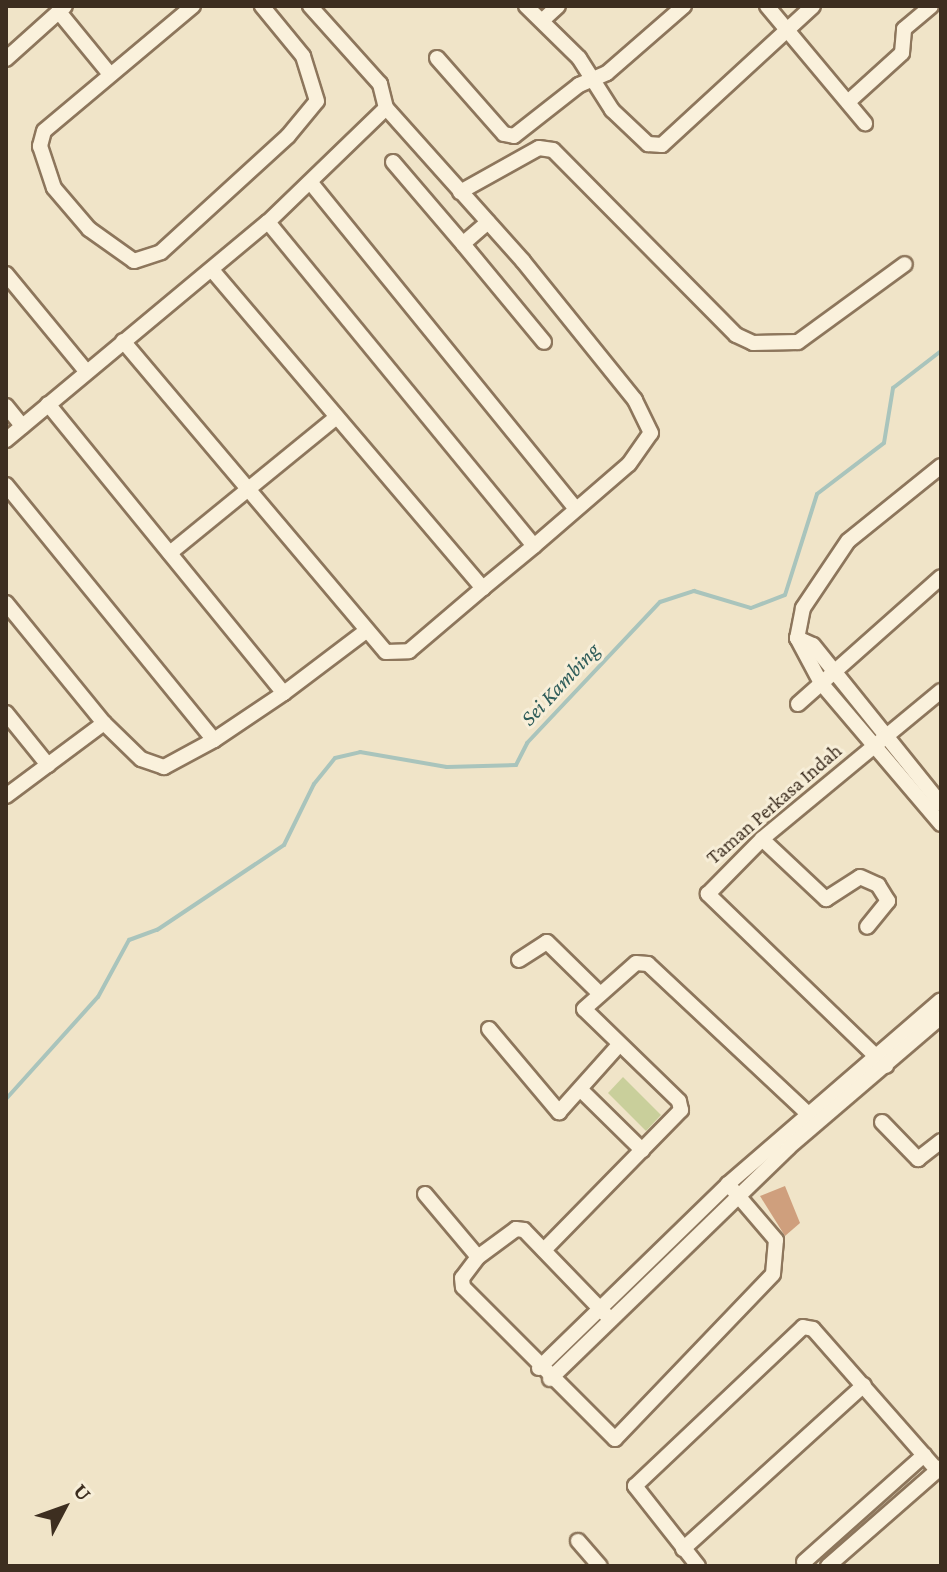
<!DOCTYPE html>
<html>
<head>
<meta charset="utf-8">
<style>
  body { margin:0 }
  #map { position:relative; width:947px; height:1572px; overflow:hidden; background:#f0e4c8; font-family:"Crimson Pro",serif }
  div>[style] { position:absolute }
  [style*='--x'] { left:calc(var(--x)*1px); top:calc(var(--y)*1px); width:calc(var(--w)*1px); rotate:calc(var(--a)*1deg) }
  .green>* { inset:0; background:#c9cf9b }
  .stream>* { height:4px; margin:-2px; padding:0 2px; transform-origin:2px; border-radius:2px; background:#a9c4bc }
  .building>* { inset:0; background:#cf9f7d }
  .roads { filter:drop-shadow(2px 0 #8d765c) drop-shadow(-2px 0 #8d765c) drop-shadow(0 2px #8d765c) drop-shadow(0 -2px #8d765c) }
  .minor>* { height:14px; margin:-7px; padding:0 7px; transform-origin:7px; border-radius:7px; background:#faf1dc }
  span { translate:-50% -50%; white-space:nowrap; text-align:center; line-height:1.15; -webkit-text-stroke:6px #f7eed8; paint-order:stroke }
  .street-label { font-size:20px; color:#3d2e20 }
  .water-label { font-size:22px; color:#2f5d5a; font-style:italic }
  .frame { position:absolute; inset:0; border:8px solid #3d2e20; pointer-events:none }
  .north { position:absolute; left:24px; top:1468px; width:80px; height:80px; -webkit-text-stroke:6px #f7eed8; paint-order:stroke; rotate:49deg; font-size:22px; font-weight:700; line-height:32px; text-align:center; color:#3d2e20 }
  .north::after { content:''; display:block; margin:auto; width:28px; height:36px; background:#3d2e20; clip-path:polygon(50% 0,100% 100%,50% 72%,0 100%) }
</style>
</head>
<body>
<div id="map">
  <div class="green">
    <div style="clip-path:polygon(623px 1077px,661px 1115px,646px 1131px,608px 1093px)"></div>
  </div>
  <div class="stream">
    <div style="--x:6;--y:1099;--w:137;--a:-48"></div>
    <div style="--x:98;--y:997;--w:65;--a:-61.5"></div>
    <div style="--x:129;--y:940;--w:30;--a:-20"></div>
    <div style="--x:157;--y:930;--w:153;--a:-33.8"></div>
    <div style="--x:284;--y:845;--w:68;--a:-63.8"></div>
    <div style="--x:314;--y:784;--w:33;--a:-51"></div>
    <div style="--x:335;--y:758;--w:26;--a:-13"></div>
    <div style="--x:360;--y:752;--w:88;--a:9.8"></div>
    <div style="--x:447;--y:767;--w:69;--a:-1.7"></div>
    <div style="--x:516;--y:765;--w:25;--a:-63"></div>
    <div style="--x:527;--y:743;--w:194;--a:-46.7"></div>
    <div style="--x:660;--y:602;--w:36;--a:-18"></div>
    <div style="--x:694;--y:591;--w:59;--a:16.6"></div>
    <div style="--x:751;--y:608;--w:36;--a:-21"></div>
    <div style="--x:785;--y:595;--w:106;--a:-72.4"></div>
    <div style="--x:817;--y:494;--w:84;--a:-37.3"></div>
    <div style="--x:884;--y:443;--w:56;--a:-80.7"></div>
    <div style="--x:893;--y:388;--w:61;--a:-37.6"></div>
  </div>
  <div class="building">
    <div style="clip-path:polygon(785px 1186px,800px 1223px,785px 1236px,760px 1196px)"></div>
  </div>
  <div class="roads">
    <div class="minor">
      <div style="--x:193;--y:6;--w:194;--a:140"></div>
      <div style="--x:44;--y:131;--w:16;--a:105"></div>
      <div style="--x:40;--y:146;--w:44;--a:71.6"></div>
      <div style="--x:54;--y:188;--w:54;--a:49.5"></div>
      <div style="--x:89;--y:229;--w:55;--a:35.4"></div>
      <div style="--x:134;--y:261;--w:28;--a:-18"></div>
      <div style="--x:161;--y:252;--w:172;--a:-42.4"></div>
      <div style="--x:288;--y:136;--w:45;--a:-50.4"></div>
      <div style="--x:317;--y:101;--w:47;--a:-107.3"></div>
      <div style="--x:303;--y:56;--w:65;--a:-129.4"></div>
      <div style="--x:526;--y:6;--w:74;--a:44.5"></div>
      <div style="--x:579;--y:58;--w:62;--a:57.6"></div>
      <div style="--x:612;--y:110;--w:50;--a:43.4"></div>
      <div style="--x:648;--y:144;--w:14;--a:4"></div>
      <div style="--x:662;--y:145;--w:205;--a:-42.6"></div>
      <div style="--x:767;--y:6;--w:153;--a:50.1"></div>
      <div style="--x:59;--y:12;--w:79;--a:50.7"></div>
      <div style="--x:544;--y:19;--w:19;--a:-43"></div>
      <div style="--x:437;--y:58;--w:101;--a:48.6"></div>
      <div style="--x:504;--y:134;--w:10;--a:11"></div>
      <div style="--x:514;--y:136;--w:83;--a:-38.1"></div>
      <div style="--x:579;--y:85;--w:30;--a:-23"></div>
      <div style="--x:607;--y:73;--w:102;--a:-41"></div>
      <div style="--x:6;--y:59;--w:79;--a:-41.9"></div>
      <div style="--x:848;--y:102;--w:73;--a:-42.2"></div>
      <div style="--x:902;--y:53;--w:24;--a:-85"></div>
      <div style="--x:904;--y:29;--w:35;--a:-40"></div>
      <div style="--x:393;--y:162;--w:108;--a:49.5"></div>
      <div style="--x:311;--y:183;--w:420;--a:50.9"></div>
      <div style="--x:460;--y:192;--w:90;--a:-29.1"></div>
      <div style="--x:539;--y:148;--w:14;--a:8"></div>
      <div style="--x:553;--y:150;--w:260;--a:45.3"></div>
      <div style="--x:736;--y:335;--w:19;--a:25"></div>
      <div style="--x:753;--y:343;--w:45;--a:-1.3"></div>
      <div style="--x:798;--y:342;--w:132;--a:-36.1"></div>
      <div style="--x:268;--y:222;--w:419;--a:50.6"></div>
      <div style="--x:534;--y:546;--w:125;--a:-40.8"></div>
      <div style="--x:629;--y:464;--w:38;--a:-55"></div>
      <div style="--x:651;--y:433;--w:37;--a:-116"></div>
      <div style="--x:635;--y:400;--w:179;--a:-128.9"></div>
      <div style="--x:523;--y:261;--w:205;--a:-131.8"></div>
      <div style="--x:488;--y:222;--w:33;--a:139"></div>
      <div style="--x:463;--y:244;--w:127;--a:50.4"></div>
      <div style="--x:212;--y:270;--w:418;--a:49.6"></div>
      <div style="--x:483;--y:588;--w:66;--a:-39.5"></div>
      <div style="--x:6;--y:274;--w:126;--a:50.5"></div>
      <div style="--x:123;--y:341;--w:407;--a:49.8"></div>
      <div style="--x:386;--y:652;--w:23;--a:-2"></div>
      <div style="--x:409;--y:651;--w:97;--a:-40.4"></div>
      <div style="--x:48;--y:404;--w:373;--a:50.8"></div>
      <div style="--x:284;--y:693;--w:84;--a:146.1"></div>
      <div style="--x:6;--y:406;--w:26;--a:51"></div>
      <div style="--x:6;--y:440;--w:341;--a:-39.8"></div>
      <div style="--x:268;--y:222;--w:164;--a:-44"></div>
      <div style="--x:386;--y:108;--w:25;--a:-104"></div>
      <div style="--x:380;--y:84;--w:105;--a:-131.9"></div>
      <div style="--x:941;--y:466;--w:119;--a:141.1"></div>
      <div style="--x:848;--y:541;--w:81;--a:123.9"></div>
      <div style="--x:803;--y:608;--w:31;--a:101"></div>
      <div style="--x:797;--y:638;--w:51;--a:61.9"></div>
      <div style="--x:821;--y:683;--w:185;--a:49.6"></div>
      <div style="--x:6;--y:485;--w:329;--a:50.8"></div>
      <div style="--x:214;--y:740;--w:57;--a:151.6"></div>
      <div style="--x:164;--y:767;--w:24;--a:-161"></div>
      <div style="--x:141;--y:759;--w:52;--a:-135.8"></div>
      <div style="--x:104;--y:723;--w:122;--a:143.3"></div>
      <div style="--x:170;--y:553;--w:215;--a:-39.2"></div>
      <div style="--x:6;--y:603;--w:155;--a:50.8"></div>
      <div style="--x:797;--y:638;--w:17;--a:24"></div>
      <div style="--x:813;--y:645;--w:204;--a:51.2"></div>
      <div style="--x:284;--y:693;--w:103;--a:-37.1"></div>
      <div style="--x:798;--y:704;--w:191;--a:-41.6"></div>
      <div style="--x:6;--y:713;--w:67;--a:51.1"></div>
      <div style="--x:762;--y:839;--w:88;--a:43.2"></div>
      <div style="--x:826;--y:899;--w:40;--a:-32.9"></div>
      <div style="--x:860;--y:877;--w:20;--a:24"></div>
      <div style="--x:878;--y:885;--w:19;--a:58"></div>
      <div style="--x:888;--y:901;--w:33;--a:129"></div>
      <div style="--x:519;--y:960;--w:33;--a:-33"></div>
      <div style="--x:547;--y:942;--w:70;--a:44.4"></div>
      <div style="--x:489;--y:1029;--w:109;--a:49.9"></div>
      <div style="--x:559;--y:1112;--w:90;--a:-48.2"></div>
      <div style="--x:886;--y:1066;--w:248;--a:-136"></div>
      <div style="--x:708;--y:894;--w:77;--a:-45.5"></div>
      <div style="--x:762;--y:839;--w:232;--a:-39.6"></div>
      <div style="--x:581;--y:1090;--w:86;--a:44.5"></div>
      <div style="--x:882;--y:1122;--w:52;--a:45.8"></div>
      <div style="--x:918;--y:1159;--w:29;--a:-38"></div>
      <div style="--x:425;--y:1194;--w:82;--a:49.9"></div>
      <div style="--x:478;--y:1257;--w:47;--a:-36.4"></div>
      <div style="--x:516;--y:1229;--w:8;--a:7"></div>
      <div style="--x:524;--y:1230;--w:118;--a:46"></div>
      <div style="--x:544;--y:1250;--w:196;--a:-45.6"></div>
      <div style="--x:681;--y:1110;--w:9;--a:-103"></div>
      <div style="--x:679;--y:1101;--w:132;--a:-135.9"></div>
      <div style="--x:584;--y:1009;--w:69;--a:-41.5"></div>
      <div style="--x:636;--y:963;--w:12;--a:5"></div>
      <div style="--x:648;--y:964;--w:231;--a:43.1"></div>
      <div style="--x:478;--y:1257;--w:26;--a:127"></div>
      <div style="--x:462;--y:1278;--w:9;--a:84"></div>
      <div style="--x:463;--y:1287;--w:215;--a:45"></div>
      <div style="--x:615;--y:1439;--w:228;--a:-46.2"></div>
      <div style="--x:773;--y:1274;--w:34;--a:-85"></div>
      <div style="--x:776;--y:1240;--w:74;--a:-130.6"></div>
      <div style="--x:539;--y:1368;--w:264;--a:-44.2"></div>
      <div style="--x:728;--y:1184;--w:281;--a:-40.8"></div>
      <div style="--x:550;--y:1379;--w:332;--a:-44.1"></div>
      <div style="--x:788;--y:1148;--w:201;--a:-40.6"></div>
      <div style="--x:578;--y:1541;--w:33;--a:49"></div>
      <div style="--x:683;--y:1549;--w:244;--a:-42.2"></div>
      <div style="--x:804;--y:1562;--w:161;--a:-41.7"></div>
      <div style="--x:698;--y:1566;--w:102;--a:-128.2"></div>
      <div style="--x:635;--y:1486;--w:231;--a:-43.4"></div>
      <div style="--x:803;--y:1327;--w:10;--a:11"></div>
      <div style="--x:813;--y:1329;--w:186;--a:48.7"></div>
      <div style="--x:828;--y:1566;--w:150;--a:-41.2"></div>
    </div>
  </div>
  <div class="street-label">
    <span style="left:774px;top:804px;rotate:-41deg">Taman Perkasa Indah</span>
  </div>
  <div class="water-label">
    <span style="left:560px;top:684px;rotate:-47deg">Sei Kambing</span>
  </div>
  <div class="frame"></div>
  <div class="north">U</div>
</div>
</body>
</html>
